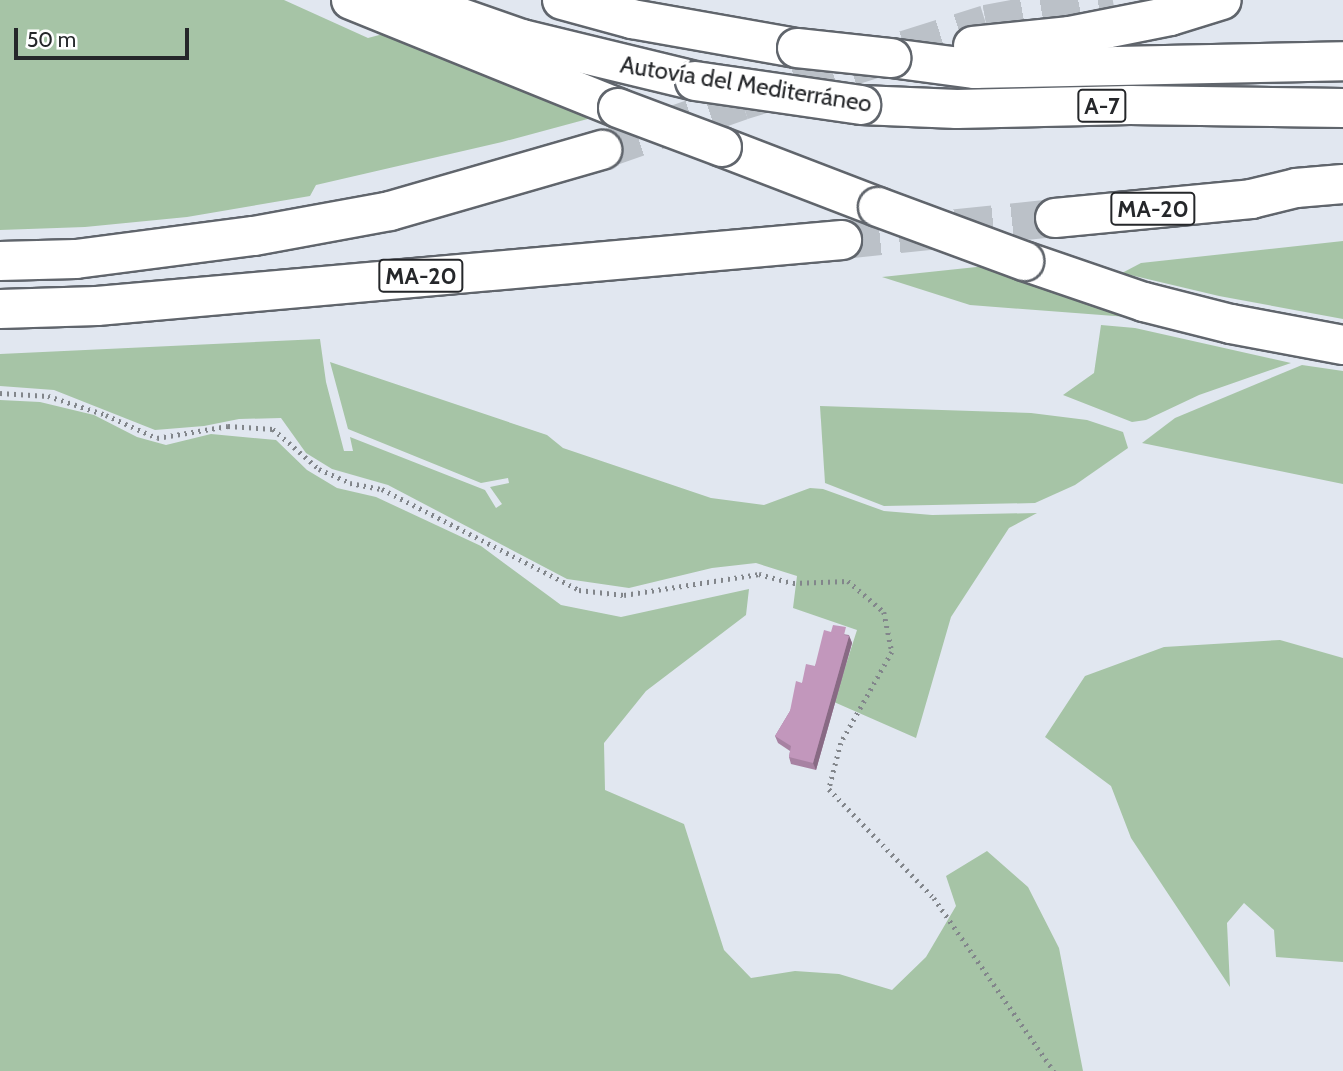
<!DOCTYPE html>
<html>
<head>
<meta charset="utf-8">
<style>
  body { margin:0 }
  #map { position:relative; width:1343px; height:1071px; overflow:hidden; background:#e1e7f0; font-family:Cabin,sans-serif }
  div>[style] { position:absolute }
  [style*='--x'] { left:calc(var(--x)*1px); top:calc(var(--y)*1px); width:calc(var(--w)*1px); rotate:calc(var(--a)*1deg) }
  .green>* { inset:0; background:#a6c4a6 }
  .highway-tunnel>* { height:38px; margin-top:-19px; transform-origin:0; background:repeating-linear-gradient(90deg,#bbc1c8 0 38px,transparent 0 57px) }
  .path>* { height:4.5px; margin-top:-2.25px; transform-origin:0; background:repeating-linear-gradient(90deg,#82868b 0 2px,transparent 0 7px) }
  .roads { filter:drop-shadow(2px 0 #60656c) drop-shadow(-2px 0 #60656c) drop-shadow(0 2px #60656c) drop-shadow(0 -2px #60656c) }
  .highway>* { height:38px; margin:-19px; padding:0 19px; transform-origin:19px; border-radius:19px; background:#fff }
  .bridges { filter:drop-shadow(2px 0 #60656c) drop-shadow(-2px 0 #60656c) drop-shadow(0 2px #60656c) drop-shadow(0 -2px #60656c) }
  .highway-bridge>* { height:38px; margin:-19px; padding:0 19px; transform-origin:19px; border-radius:19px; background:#fff }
  .wall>* { inset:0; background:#a782a2 }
  .shaded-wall>* { inset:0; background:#886a84 }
  .building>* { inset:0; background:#c297bc }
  span { translate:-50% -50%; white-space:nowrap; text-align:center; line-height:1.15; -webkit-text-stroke:6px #fff; paint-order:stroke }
  .shield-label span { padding:2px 5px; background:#fff; border:2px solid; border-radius:5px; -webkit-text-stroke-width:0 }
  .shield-label { font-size:23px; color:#25272a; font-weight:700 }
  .street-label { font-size:24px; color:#25272a }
  .scale { position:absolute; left:14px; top:28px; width:175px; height:32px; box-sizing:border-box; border:4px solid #25272a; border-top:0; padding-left:9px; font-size:21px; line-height:24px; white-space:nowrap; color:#25272a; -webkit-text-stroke:5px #fff; paint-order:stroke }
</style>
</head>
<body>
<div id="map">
  <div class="green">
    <div style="clip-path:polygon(0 0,284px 0,368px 38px,383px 34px,595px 117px,502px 142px,316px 185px,310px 196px,187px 217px,85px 227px,0 230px)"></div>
    <div style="clip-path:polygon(1343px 241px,1343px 319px,1219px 296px,1122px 273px,1141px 263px)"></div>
    <div style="clip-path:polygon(986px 266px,1141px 318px,970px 305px,882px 277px)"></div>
    <div style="clip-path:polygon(1101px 325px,1135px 328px,1291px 363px,1199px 395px,1146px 420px,1132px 422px,1063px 395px,1094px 373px)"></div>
    <div style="clip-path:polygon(320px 339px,326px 382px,344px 451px,353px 451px,350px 437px,485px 490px,496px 508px,502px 504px,490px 487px,509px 483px,508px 478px,481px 483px,348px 429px,330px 362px,547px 435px,563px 448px,711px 498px,764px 505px,810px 488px,823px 489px,884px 511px,932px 515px,1037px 513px,1009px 528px,951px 617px,916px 738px,834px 702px,857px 630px,793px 608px,797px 576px,756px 563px,712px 568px,629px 588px,567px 579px,388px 485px,332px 469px,306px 453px,281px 418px,239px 419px,204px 426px,155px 430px,54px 390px,0 386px,0 354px)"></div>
    <div style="clip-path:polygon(1302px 365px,1343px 371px,1343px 484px,1142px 443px,1175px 418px)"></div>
    <div style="clip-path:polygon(0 400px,40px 402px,94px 415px,137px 437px,166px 445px,211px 434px,276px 440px,307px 470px,337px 488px,376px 497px,481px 546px,561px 605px,621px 617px,749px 589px,746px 615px,646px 691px,604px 743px,605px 790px,684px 824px,724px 950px,751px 978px,795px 971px,839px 974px,892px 990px,926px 957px,956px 906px,946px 876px,987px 851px,1028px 887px,1059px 948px,1083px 1071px,0 1071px)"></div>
    <div style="clip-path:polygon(820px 406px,1031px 413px,1087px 420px,1123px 432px,1128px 448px,1075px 485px,1035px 503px,884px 506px,825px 483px)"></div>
    <div style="clip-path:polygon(1280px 640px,1343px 658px,1343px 962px,1276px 957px,1274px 930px,1244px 903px,1227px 923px,1230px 987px,1131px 838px,1111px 786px,1045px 737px,1085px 676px,1164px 647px)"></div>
  </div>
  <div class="highway-tunnel">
    <div style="--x:602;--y:150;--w:148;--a:-19.3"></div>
    <div style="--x:742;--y:101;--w:256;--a:-17.5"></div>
    <div style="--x:986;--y:24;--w:129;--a:-10.7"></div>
    <div style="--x:842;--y:240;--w:214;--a:-5.9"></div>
  </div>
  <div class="path">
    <div style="--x:0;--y:393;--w:48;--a:3.6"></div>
    <div style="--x:48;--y:396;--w:61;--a:18.1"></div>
    <div style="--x:106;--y:415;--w:56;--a:24.3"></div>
    <div style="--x:157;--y:438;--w:72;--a:-9.6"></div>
    <div style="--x:228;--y:426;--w:45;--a:3.8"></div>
    <div style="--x:273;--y:429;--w:61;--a:41"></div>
    <div style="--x:319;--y:469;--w:34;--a:24"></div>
    <div style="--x:350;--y:483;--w:33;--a:11"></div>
    <div style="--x:382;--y:489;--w:221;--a:27.1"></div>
    <div style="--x:579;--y:590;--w:45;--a:6.3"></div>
    <div style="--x:624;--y:595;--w:137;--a:-8.8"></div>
    <div style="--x:759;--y:574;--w:35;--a:15"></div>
    <div style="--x:793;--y:583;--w:55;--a:-2.1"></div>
    <div style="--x:848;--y:581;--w:48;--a:40.7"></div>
    <div style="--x:884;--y:612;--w:41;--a:78.7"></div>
    <div style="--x:892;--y:652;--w:104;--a:119.3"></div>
    <div style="--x:841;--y:743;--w:48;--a:104.6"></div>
    <div style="--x:829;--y:789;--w:151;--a:46.1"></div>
    <div style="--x:934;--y:898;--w:211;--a:55.3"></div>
  </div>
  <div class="roads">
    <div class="highway">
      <div style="--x:351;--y:0;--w:288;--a:22"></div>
      <div style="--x:410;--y:0;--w:119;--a:19.2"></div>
      <div style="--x:522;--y:39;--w:178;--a:13.6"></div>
      <div style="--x:562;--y:0;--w:73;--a:15.2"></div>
      <div style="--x:632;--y:19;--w:168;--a:10"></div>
      <div style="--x:973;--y:46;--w:98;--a:-5.9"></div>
      <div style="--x:1070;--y:36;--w:102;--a:-11.3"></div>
      <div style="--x:1170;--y:16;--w:54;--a:-17.1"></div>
      <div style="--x:891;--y:58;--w:85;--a:7.5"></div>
      <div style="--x:975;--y:69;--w:368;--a:-1.2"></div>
      <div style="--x:861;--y:105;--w:96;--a:2.4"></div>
      <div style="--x:957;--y:109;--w:173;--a:-1.3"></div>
      <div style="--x:1130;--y:105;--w:213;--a:0.8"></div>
      <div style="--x:722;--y:147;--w:167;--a:21"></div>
      <div style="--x:1055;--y:218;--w:197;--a:-5.5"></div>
      <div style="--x:1251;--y:199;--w:46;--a:-13.7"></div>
      <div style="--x:1296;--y:188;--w:47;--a:-4.9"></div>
      <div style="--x:0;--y:261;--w:76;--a:-1.5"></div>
      <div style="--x:76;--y:259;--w:179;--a:-7.4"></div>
      <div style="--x:254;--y:236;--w:138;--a:-10.4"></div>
      <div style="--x:390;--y:211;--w:221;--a:-16.1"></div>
      <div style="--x:1024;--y:261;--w:127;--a:18.9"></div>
      <div style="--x:1144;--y:302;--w:90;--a:14.2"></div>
      <div style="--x:1231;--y:324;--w:114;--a:10.6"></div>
      <div style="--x:0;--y:309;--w:97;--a:-1.8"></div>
      <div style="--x:97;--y:306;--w:748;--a:-5.06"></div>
    </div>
  </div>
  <div class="bridges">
    <div class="highway-bridge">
      <div style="--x:797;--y:48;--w:95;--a:6.1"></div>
      <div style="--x:695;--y:81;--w:168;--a:8.2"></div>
      <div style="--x:618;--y:108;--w:111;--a:20.6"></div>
      <div style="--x:878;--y:207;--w:156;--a:20.3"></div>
    </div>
  </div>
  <div class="wall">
    <div style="clip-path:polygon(831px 632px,849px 635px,852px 643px,816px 770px,791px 764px,789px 757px,790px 751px,778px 743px,775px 736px,790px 711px,802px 683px,815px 666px)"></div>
  </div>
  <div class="shaded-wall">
    <div style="clip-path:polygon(849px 636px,852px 643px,816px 770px,813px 763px)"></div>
  </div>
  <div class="building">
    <div style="clip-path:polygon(833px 625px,846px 627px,844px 635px,849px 636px,813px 763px,789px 757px,791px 746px,775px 736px,790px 711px,796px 681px,802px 683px,806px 664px,815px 666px,824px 630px,831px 632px)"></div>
  </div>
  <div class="shield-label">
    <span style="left:1102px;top:106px">A-7</span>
    <span style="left:1153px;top:209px">MA-20</span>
    <span style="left:421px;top:276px">MA-20</span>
  </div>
  <div class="street-label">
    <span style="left:746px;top:84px;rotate:9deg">Autovía del Mediterráneo</span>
  </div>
  <div class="scale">50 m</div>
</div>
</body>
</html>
